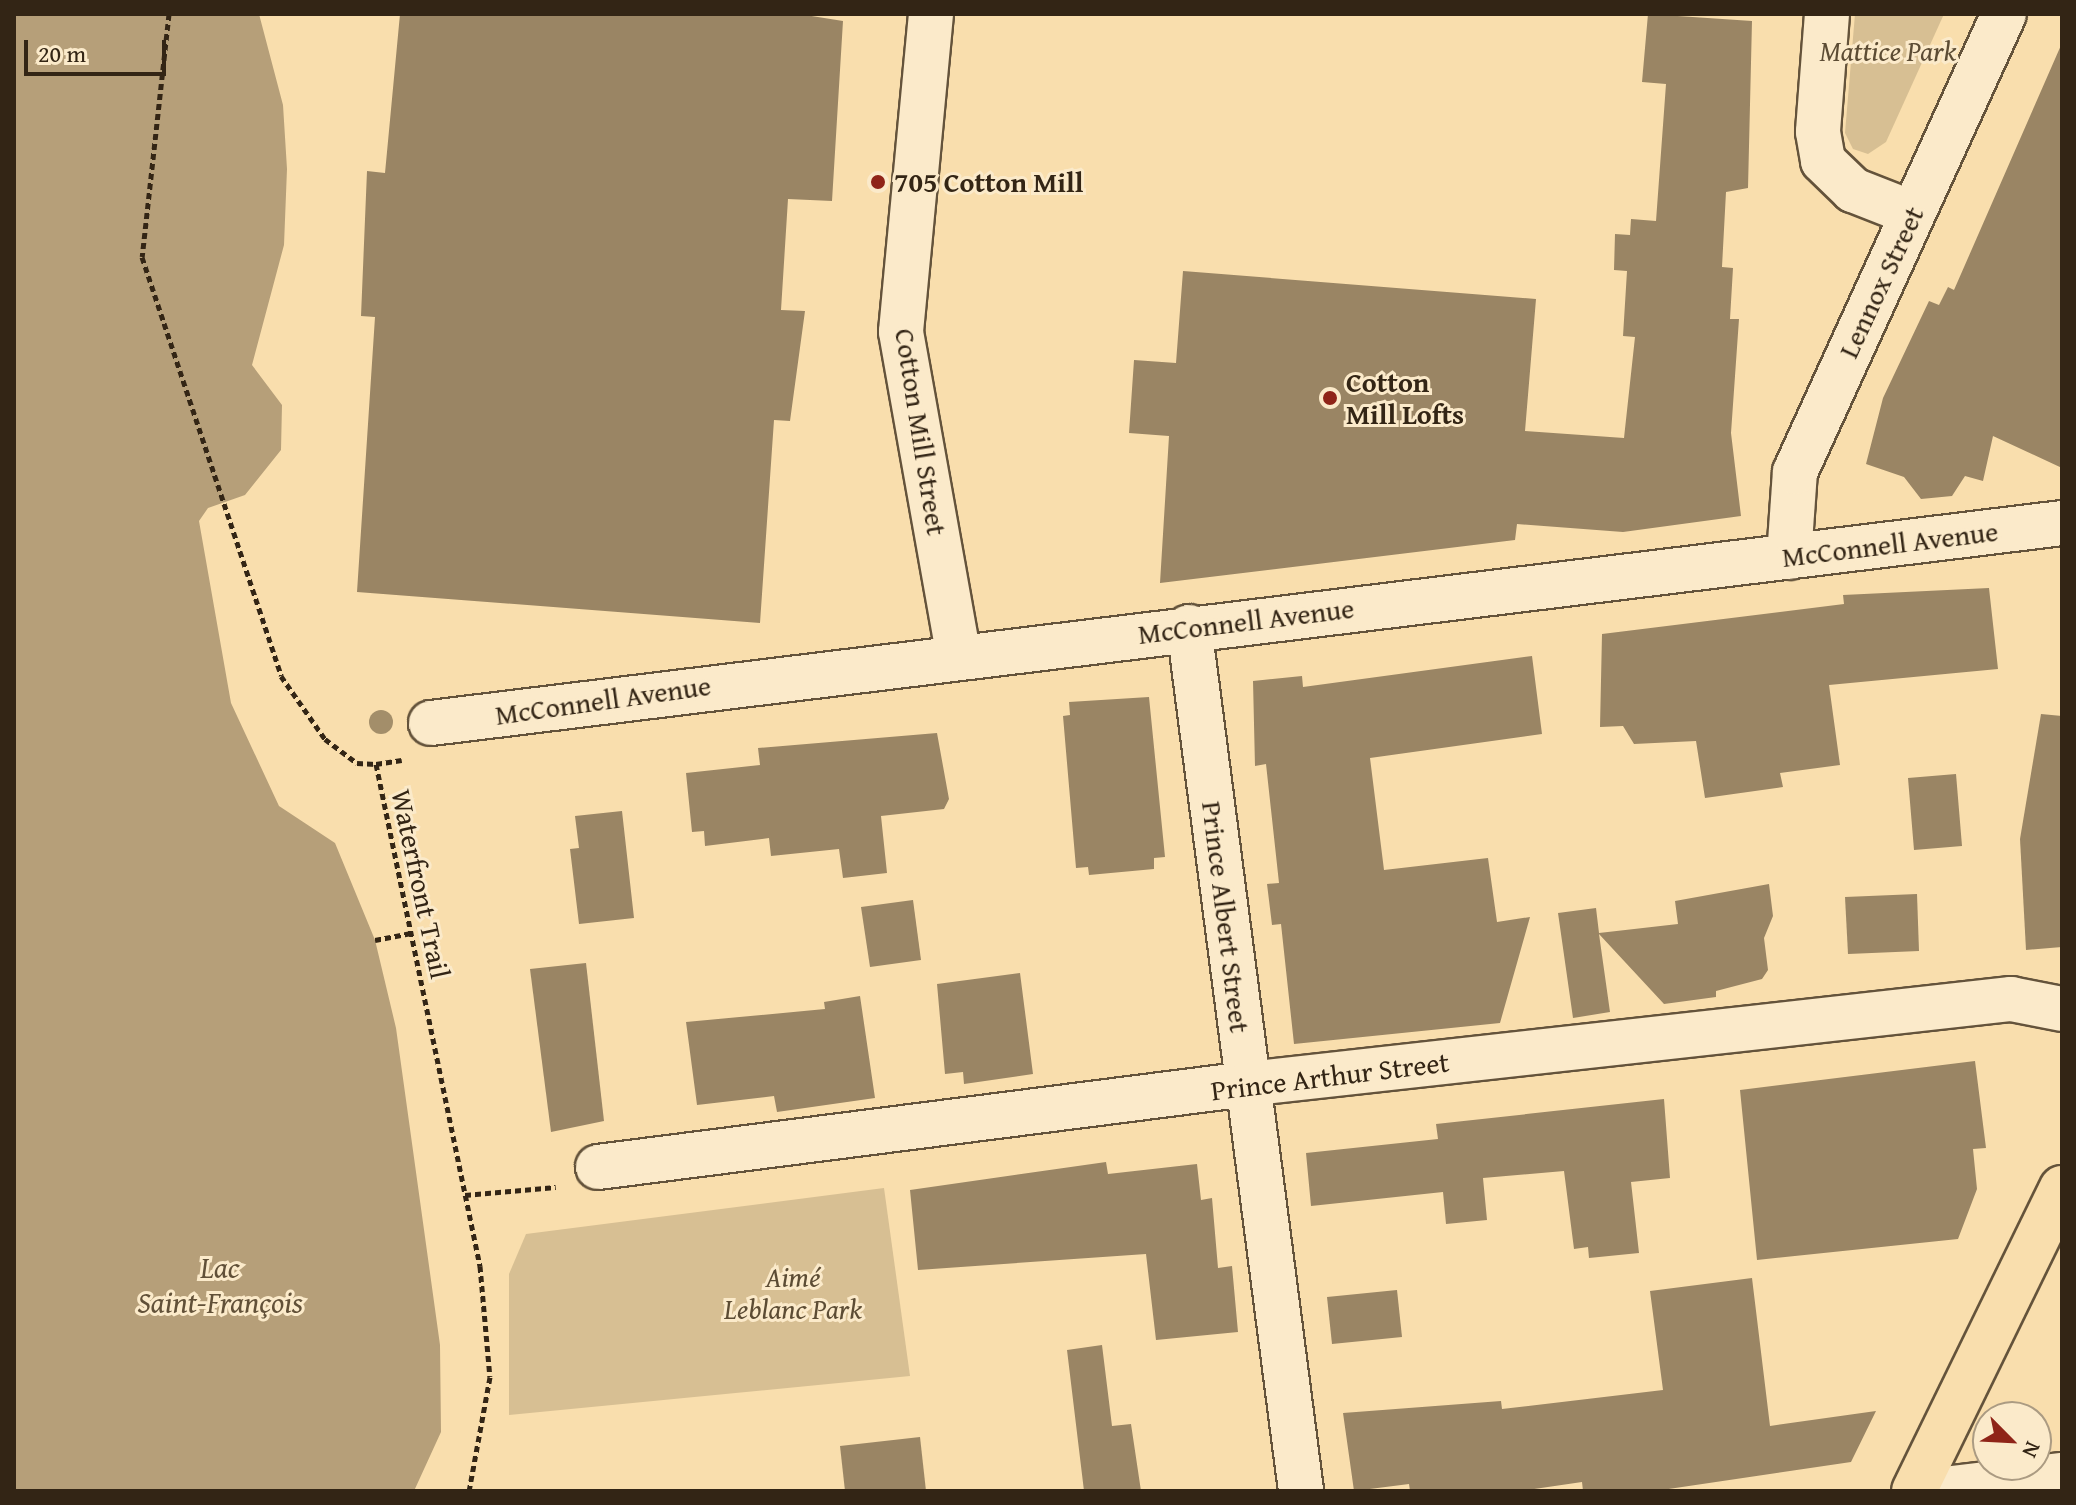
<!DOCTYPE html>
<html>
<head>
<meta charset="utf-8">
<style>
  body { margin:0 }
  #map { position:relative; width:2076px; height:1505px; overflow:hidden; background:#f9dead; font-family:"Gentium Book Plus",serif }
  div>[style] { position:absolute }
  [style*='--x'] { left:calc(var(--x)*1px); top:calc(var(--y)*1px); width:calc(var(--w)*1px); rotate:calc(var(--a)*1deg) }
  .green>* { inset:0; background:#d7bf93 }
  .water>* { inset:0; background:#b69f79 }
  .building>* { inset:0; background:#9a8564 }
  .path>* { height:5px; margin-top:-2.5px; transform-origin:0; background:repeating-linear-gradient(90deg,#332515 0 6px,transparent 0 10px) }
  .roads { filter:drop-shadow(2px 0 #64533b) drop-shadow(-2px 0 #64533b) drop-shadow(0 2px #64533b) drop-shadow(0 -2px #64533b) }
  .minor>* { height:44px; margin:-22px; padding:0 22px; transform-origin:22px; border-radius:22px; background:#fbeaca }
  .primary>* { height:44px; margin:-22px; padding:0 22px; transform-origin:22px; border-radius:22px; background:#f9dead }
  .trees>* { width:24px; height:24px; margin:-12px; border-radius:50%; background:#a38e6a }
  .dots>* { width:22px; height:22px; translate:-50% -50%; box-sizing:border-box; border:4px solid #fbeaca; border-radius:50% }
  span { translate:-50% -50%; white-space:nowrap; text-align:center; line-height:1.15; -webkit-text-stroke:6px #fbeaca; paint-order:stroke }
  .park-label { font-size:28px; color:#5c4c34; font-style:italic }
  .poi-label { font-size:28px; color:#332515; font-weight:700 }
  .left { translate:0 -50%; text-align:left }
  .street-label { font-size:28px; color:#332515 }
  .water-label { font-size:30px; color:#615038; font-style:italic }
  .frame { position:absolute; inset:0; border:16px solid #332515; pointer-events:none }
  .north { position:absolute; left:1972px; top:1401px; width:80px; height:80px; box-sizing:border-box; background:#fbeaca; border:2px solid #ab9b82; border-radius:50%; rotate:114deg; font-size:22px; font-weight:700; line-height:32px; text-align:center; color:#332515 }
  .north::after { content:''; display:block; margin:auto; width:28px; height:36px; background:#8f2418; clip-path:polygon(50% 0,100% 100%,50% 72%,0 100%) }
  .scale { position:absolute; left:24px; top:40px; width:142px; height:36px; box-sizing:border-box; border:4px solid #332515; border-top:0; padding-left:10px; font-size:24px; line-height:28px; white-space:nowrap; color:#332515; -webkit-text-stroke:6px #fbeaca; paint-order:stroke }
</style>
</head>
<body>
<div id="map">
  <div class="green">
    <div style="clip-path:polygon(1855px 14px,1944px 14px,1886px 142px,1868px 154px,1853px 149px,1845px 133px)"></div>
    <div style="clip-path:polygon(884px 1188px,910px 1376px,509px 1415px,509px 1274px,526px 1234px)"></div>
  </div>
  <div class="water">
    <div style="clip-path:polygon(14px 14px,259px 14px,283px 105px,287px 169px,284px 245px,252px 365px,282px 405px,281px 450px,245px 495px,208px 508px,199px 521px,231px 703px,279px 806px,335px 843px,375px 940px,396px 1028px,440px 1345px,441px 1432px,414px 1491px,14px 1491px)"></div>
  </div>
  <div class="building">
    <div style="clip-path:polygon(400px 14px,799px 14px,843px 21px,832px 201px,788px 199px,781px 310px,805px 311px,790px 421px,774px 420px,760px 623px,357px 592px,375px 317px,361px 316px,367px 171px,385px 173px)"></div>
    <div style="clip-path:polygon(1648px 14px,1752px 21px,1748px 188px,1726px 192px,1722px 267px,1733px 268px,1730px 319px,1739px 319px,1731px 433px,1741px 516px,1623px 532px,1517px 524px,1515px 540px,1160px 583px,1169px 436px,1129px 433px,1134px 360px,1176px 363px,1183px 271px,1536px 299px,1525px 431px,1624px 438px,1635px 337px,1623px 336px,1627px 271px,1614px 270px,1615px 234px,1630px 235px,1631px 219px,1656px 221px,1666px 84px,1642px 82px)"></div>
    <div style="clip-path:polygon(2062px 43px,2062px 468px,1993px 436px,1983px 481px,1965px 476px,1952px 496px,1921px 499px,1904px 477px,1866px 464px,1883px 398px,1929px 301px,1939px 305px,1948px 287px,1954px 290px)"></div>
    <div style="clip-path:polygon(1989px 588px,1998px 669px,1829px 685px,1840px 765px,1780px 773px,1783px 787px,1705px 798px,1696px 741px,1634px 744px,1623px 726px,1600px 727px,1602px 634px,1844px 604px,1843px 595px)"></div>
    <div style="clip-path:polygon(1532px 656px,1542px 734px,1370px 758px,1384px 870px,1488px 858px,1497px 922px,1530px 917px,1500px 1023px,1294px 1044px,1281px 924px,1272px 925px,1267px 884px,1279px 883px,1266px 764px,1255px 766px,1253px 681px,1302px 676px,1303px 687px)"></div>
    <div style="clip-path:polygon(1149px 697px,1165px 857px,1154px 858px,1154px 869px,1089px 875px,1088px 867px,1076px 868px,1063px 716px,1070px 715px,1069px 702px)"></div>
    <div style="clip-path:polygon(2041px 714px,2062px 716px,2062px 947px,2026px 950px,2020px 839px)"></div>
    <div style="clip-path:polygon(937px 733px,949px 799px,944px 809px,881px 816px,887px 873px,843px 878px,839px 849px,771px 856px,769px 838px,705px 846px,704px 831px,692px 832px,686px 773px,760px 765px,758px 748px)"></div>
    <div style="clip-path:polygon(1956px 774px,1962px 846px,1914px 850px,1908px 778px)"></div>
    <div style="clip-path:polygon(622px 811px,634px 918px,579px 924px,570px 849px,579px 848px,575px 816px)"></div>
    <div style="clip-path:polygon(1769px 884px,1773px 916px,1764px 938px,1768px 970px,1762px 979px,1716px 991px,1716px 997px,1664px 1004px,1599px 934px,1610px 1012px,1573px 1018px,1558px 913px,1596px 908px,1599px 933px,1678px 924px,1675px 901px)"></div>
    <div style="clip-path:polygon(1917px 894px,1919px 951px,1848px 954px,1845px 897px)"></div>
    <div style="clip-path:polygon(913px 900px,921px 960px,870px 967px,861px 907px)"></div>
    <div style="clip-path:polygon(586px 963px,604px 1121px,551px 1132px,530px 969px)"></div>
    <div style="clip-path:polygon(1020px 973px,1033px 1074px,964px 1084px,963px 1072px,945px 1074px,937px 984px)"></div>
    <div style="clip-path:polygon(860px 996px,875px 1098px,777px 1112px,774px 1096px,697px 1105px,686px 1022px,825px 1009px,824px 1002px)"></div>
    <div style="clip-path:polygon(1975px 1061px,1986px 1148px,1973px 1149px,1977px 1189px,1958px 1239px,1757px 1260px,1740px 1090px)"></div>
    <div style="clip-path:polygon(1664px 1099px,1670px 1178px,1631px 1182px,1639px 1253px,1589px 1258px,1588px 1247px,1574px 1249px,1564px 1171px,1483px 1178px,1487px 1220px,1446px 1224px,1443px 1192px,1311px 1206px,1306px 1153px,1438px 1139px,1436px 1124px)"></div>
    <div style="clip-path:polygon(1106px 1162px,1108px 1174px,1197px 1164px,1201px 1200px,1212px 1198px,1218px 1268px,1232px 1266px,1238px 1332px,1156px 1340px,1146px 1254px,918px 1270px,910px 1190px)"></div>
    <div style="clip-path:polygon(1752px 1278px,1770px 1426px,1876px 1411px,1851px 1462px,1655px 1491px,1583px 1491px,1582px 1482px,1520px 1491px,1410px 1491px,1409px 1484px,1354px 1491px,1343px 1413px,1501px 1401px,1502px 1409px,1663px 1390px,1650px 1291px)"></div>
    <div style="clip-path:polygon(1397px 1290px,1402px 1337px,1332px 1344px,1327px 1297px)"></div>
    <div style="clip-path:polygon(1102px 1345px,1112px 1426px,1131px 1424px,1141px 1491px,1084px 1491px,1067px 1350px)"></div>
    <div style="clip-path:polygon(920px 1437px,926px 1491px,845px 1491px,840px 1446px)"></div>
  </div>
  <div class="path">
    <div style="--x:169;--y:14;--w:244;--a:96.3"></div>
    <div style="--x:142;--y:257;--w:441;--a:71.6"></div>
    <div style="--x:281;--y:676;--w:77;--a:55.1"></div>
    <div style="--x:325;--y:739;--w:40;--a:37"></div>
    <div style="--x:357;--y:763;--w:19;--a:3"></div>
    <div style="--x:376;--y:764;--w:513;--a:78.3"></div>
    <div style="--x:480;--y:1266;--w:111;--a:84.9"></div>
    <div style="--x:490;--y:1377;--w:116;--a:100.4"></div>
    <div style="--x:376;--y:764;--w:26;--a:-9"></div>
    <div style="--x:375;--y:940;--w:37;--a:-11"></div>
    <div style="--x:465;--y:1195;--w:91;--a:-5"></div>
  </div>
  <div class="roads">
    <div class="minor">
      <div style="--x:931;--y:14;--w:319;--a:95.4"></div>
      <div style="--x:901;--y:332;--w:330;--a:79.9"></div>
      <div style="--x:1827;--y:14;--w:118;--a:94.4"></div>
      <div style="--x:1818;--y:132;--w:29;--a:80"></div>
      <div style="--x:1823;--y:161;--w:42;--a:44"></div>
      <div style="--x:1853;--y:190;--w:63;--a:21.3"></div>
      <div style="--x:1789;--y:557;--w:85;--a:-86"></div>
      <div style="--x:1795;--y:472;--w:503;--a:-65.47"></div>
      <div style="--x:1189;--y:627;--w:871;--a:82.61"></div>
      <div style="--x:431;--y:723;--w:1643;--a:-6.99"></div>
      <div style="--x:598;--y:1167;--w:654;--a:-7.29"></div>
      <div style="--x:1247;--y:1084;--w:769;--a:-6.35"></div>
      <div style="--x:2011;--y:999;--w:52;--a:11.1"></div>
      <div style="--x:1927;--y:1491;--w:136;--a:-6.8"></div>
    </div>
    <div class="primary">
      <div style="--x:1914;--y:1491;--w:337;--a:-64"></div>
    </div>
  </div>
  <div class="trees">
    <div style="left:381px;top:722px"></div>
  </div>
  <div class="dots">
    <div style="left:878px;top:182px;background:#8f2418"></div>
    <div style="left:1330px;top:398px;background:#8f2418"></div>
  </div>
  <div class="park-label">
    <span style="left:1888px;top:51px">Mattice Park</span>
    <span style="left:793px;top:1293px">Aimé<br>Leblanc Park</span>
  </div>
  <div class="poi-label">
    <span class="left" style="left:894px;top:182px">705 Cotton Mill</span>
    <span class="left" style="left:1346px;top:398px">Cotton<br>Mill Lofts</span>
  </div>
  <div class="street-label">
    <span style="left:1881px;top:282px;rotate:-65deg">Lennox Street</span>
    <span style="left:921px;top:432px;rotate:81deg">Cotton Mill Street</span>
    <span style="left:1890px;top:544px;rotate:-7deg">McConnell Avenue</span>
    <span style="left:1246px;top:621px;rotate:-7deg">McConnell Avenue</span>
    <span style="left:603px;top:700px;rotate:-8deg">McConnell Avenue</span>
    <span style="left:421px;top:884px;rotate:78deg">Waterfront Trail</span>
    <span style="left:1226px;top:917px;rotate:83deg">Prince Albert Street</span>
    <span style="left:1330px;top:1076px;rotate:-7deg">Prince Arthur Street</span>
  </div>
  <div class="water-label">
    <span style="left:220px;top:1284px">Lac<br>Saint-François</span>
  </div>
  <div class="frame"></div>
  <div class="north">N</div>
  <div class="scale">20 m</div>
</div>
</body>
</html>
